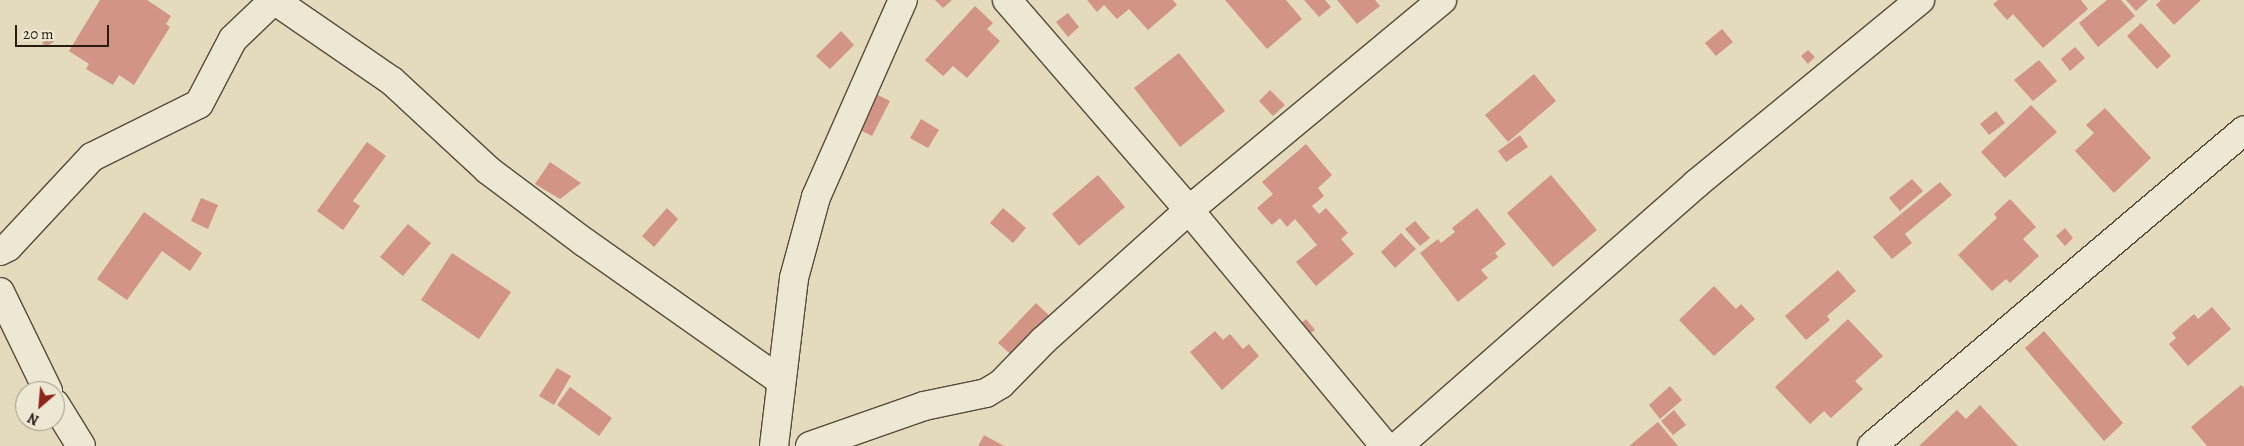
<!DOCTYPE html>
<html>
<head>
<meta charset="utf-8">
<style>
  body { margin:0 }
  #map { position:relative; width:2244px; height:446px; overflow:hidden; background:#e4dbbc; font-family:Alegreya,serif }
  div>[style] { position:absolute }
  [style*='--x'] { left:calc(var(--x)*1px); top:calc(var(--y)*1px); width:calc(var(--w)*1px); rotate:calc(var(--a)*1deg) }
  .building>* { inset:0; background:#d29485 }
  .roads { filter:drop-shadow(1px 0 #574b3c) drop-shadow(-1px 0 #574b3c) drop-shadow(0 1px #574b3c) drop-shadow(0 -1px #574b3c) }
  .minor>* { height:28px; margin:-14px; padding:0 14px; transform-origin:14px; border-radius:14px; background:#ede8d3 }
  span { translate:-50% -50%; white-space:nowrap; text-align:center; line-height:1.15; -webkit-text-stroke:4px #ede8d3; paint-order:stroke }
  .north { position:absolute; left:15px; top:381px; width:50px; height:50px; box-sizing:border-box; background:#ede8d3; border:1px solid #9e9686; border-radius:50%; rotate:207deg; font-size:14px; font-weight:700; line-height:20px; text-align:center; color:#281b12 }
  .north::after { content:''; display:block; margin:auto; width:18px; height:22px; background:#8f2418; clip-path:polygon(50% 0,100% 100%,50% 72%,0 100%) }
  .scale { position:absolute; left:15px; top:25px; width:94px; height:22px; box-sizing:border-box; border:2px solid #281b12; border-top:0; padding-left:6px; font-size:15px; line-height:18px; white-space:nowrap; color:#281b12; -webkit-text-stroke:4px #ede8d3; paint-order:stroke }
</style>
</head>
<body>
<div id="map">
  <div class="building">
    <div style="clip-path:polygon(100px 0,147px 0,171px 16px,166px 24px,170px 27px,134px 85px,119px 75px,113px 85px,86px 69px,89px 64px,69px 51px)"></div>
    <div style="clip-path:polygon(935px 0,952px 0,943px 8px)"></div>
    <div style="clip-path:polygon(1087px 0,1173px 0,1177px 5px,1148px 30px,1129px 9px,1117px 19px,1104px 5px,1097px 12px)"></div>
    <div style="clip-path:polygon(1225px 0,1286px 0,1302px 19px,1267px 49px)"></div>
    <div style="clip-path:polygon(1304px 0,1325px 0,1331px 7px,1319px 17px)"></div>
    <div style="clip-path:polygon(1337px 0,1375px 0,1380px 6px,1357px 24px)"></div>
    <div style="clip-path:polygon(1998px 0,2081px 0,2088px 9px,2043px 48px,2013px 14px,2007px 20px,1993px 4px)"></div>
    <div style="clip-path:polygon(2107px 0,2121px 0,2135px 16px,2098px 47px,2079px 23px)"></div>
    <div style="clip-path:polygon(2126px 0,2148px 0,2136px 11px)"></div>
    <div style="clip-path:polygon(2161px 0,2201px 0,2174px 25px,2156px 5px)"></div>
    <div style="clip-path:polygon(975px 6px,993px 23px,987px 29px,1000px 41px,967px 78px,953px 66px,943px 76px,925px 60px)"></div>
    <div style="clip-path:polygon(1068px 13px,1079px 27px,1068px 37px,1056px 22px)"></div>
    <div style="clip-path:polygon(2141px 23px,2171px 56px,2157px 69px,2127px 36px)"></div>
    <div style="clip-path:polygon(1722px 29px,1733px 42px,1716px 56px,1705px 43px)"></div>
    <div style="clip-path:polygon(841px 31px,854px 45px,830px 69px,816px 56px)"></div>
    <div style="clip-path:polygon(52px 36px,55px 41px,45px 47px,42px 42px)"></div>
    <div style="clip-path:polygon(2075px 47px,2085px 58px,2070px 71px,2061px 59px)"></div>
    <div style="clip-path:polygon(1808px 50px,1815px 57px,1808px 64px,1801px 56px)"></div>
    <div style="clip-path:polygon(1179px 53px,1225px 111px,1180px 147px,1134px 88px)"></div>
    <div style="clip-path:polygon(2039px 60px,2057px 81px,2033px 101px,2014px 80px)"></div>
    <div style="clip-path:polygon(1534px 74px,1556px 101px,1508px 142px,1485px 115px)"></div>
    <div style="clip-path:polygon(1270px 90px,1285px 105px,1273px 116px,1259px 101px)"></div>
    <div style="clip-path:polygon(874px 93px,890px 101px,872px 136px,856px 128px)"></div>
    <div style="clip-path:polygon(2031px 105px,2057px 132px,2005px 178px,1981px 152px)"></div>
    <div style="clip-path:polygon(2105px 108px,2151px 158px,2114px 193px,2075px 151px,2094px 133px,2086px 125px)"></div>
    <div style="clip-path:polygon(1996px 111px,2005px 123px,1989px 135px,1980px 124px)"></div>
    <div style="clip-path:polygon(921px 119px,939px 130px,928px 148px,910px 138px)"></div>
    <div style="clip-path:polygon(1520px 135px,1528px 147px,1506px 162px,1498px 151px)"></div>
    <div style="clip-path:polygon(367px 142px,386px 156px,353px 201px,360px 206px,343px 230px,317px 211px)"></div>
    <div style="clip-path:polygon(1306px 144px,1332px 175px,1318px 188px,1324px 196px,1312px 206px,1319px 214px,1326px 208px,1348px 233px,1341px 239px,1354px 254px,1316px 286px,1296px 262px,1317px 245px,1295px 219px,1287px 227px,1280px 218px,1272px 225px,1257px 208px,1273px 194px,1262px 182px)"></div>
    <div style="clip-path:polygon(550px 162px,581px 183px,560px 199px,535px 184px)"></div>
    <div style="clip-path:polygon(1098px 175px,1125px 207px,1079px 246px,1052px 214px)"></div>
    <div style="clip-path:polygon(1551px 175px,1597px 230px,1553px 267px,1507px 213px)"></div>
    <div style="clip-path:polygon(1912px 179px,1923px 191px,1900px 211px,1889px 198px)"></div>
    <div style="clip-path:polygon(1940px 182px,1952px 195px,1905px 234px,1912px 243px,1892px 259px,1873px 237px)"></div>
    <div style="clip-path:polygon(201px 198px,218px 205px,208px 229px,191px 221px)"></div>
    <div style="clip-path:polygon(2010px 199px,2036px 227px,2023px 239px,2039px 256px,2010px 283px,2006px 279px,1992px 291px,1958px 255px,1997px 218px,1994px 214px)"></div>
    <div style="clip-path:polygon(667px 208px,678px 219px,654px 247px,642px 236px)"></div>
    <div style="clip-path:polygon(1003px 208px,1026px 228px,1013px 243px,990px 223px)"></div>
    <div style="clip-path:polygon(1477px 208px,1506px 244px,1495px 253px,1498px 257px,1481px 270px,1488px 278px,1458px 302px,1420px 253px,1438px 239px,1441px 243px,1455px 232px,1452px 228px)"></div>
    <div style="clip-path:polygon(144px 212px,202px 253px,190px 271px,162px 251px,127px 300px,97px 279px)"></div>
    <div style="clip-path:polygon(1415px 221px,1430px 238px,1420px 246px,1405px 229px)"></div>
    <div style="clip-path:polygon(408px 224px,431px 243px,403px 276px,380px 257px)"></div>
    <div style="clip-path:polygon(2065px 228px,2073px 238px,2065px 246px,2056px 236px)"></div>
    <div style="clip-path:polygon(1401px 233px,1416px 249px,1395px 268px,1381px 252px)"></div>
    <div style="clip-path:polygon(452px 253px,511px 292px,479px 339px,421px 300px)"></div>
    <div style="clip-path:polygon(1838px 270px,1856px 291px,1827px 316px,1830px 320px,1806px 340px,1785px 316px)"></div>
    <div style="clip-path:polygon(1714px 286px,1736px 309px,1741px 304px,1755px 319px,1714px 356px,1679px 320px)"></div>
    <div style="clip-path:polygon(1036px 303px,1053px 319px,1016px 359px,998px 343px)"></div>
    <div style="clip-path:polygon(2212px 307px,2231px 329px,2188px 366px,2169px 344px,2176px 338px,2172px 333px,2194px 314px,2198px 319px)"></div>
    <div style="clip-path:polygon(1306px 319px,1315px 330px,1306px 336px,1298px 326px)"></div>
    <div style="clip-path:polygon(1848px 319px,1883px 356px,1855px 381px,1863px 389px,1831px 418px,1824px 411px,1810px 424px,1775px 387px)"></div>
    <div style="clip-path:polygon(1215px 331px,1223px 340px,1230px 334px,1243px 349px,1249px 344px,1259px 356px,1222px 390px,1190px 352px)"></div>
    <div style="clip-path:polygon(2044px 331px,2123px 423px,2104px 441px,2025px 348px)"></div>
    <div style="clip-path:polygon(557px 368px,571px 376px,554px 405px,539px 396px)"></div>
    <div style="clip-path:polygon(2241px 385px,2244px 388px,2244px 446px,2207px 446px,2191px 427px)"></div>
    <div style="clip-path:polygon(1670px 386px,1682px 400px,1660px 419px,1649px 405px)"></div>
    <div style="clip-path:polygon(570px 387px,612px 418px,599px 436px,557px 405px)"></div>
    <div style="clip-path:polygon(1980px 405px,2018px 446px,1919px 446px,1957px 410px,1966px 419px)"></div>
    <div style="clip-path:polygon(1674px 410px,1686px 425px,1673px 435px,1661px 421px)"></div>
    <div style="clip-path:polygon(1658px 422px,1678px 446px,1629px 446px)"></div>
    <div style="clip-path:polygon(984px 435px,1004px 446px,978px 446px)"></div>
  </div>
  <div class="roads">
    <div class="minor">
      <div style="--x:1007;--y:0;--w:278;--a:49.1"></div>
      <div style="--x:1189;--y:210;--w:307;--a:50.3"></div>
      <div style="--x:0;--y:251;--w:9;--a:-27"></div>
      <div style="--x:8;--y:247;--w:123;--a:-47"></div>
      <div style="--x:92;--y:157;--w:119;--a:-26.4"></div>
      <div style="--x:199;--y:104;--w:73;--a:-62.4"></div>
      <div style="--x:233;--y:39;--w:57;--a:-43.6"></div>
      <div style="--x:274;--y:0;--w:143;--a:34.5"></div>
      <div style="--x:392;--y:81;--w:131;--a:42.8"></div>
      <div style="--x:488;--y:170;--w:120;--a:36.9"></div>
      <div style="--x:584;--y:242;--w:241;--a:35.2"></div>
      <div style="--x:0;--y:292;--w:110;--a:64.1"></div>
      <div style="--x:55;--y:404;--w:49;--a:58.2"></div>
      <div style="--x:774;--y:446;--w:169;--a:-83.2"></div>
      <div style="--x:794;--y:278;--w:84;--a:-74.8"></div>
      <div style="--x:816;--y:197;--w:215;--a:-66.2"></div>
      <div style="--x:810;--y:446;--w:121;--a:-19.3"></div>
      <div style="--x:924;--y:406;--w:63;--a:-11.8"></div>
      <div style="--x:986;--y:393;--w:17;--a:-31"></div>
      <div style="--x:1001;--y:384;--w:62;--a:-45.7"></div>
      <div style="--x:1044;--y:340;--w:195;--a:-41.9"></div>
      <div style="--x:1189;--y:210;--w:329;--a:-39.7"></div>
      <div style="--x:1398;--y:446;--w:397;--a:-41.3"></div>
      <div style="--x:1696;--y:184;--w:290;--a:-39.4"></div>
      <div style="--x:1872;--y:446;--w:488;--a:-40.3"></div>
    </div>
  </div>
  <div class="north">N</div>
  <div class="scale">20 m</div>
</div>
</body>
</html>
